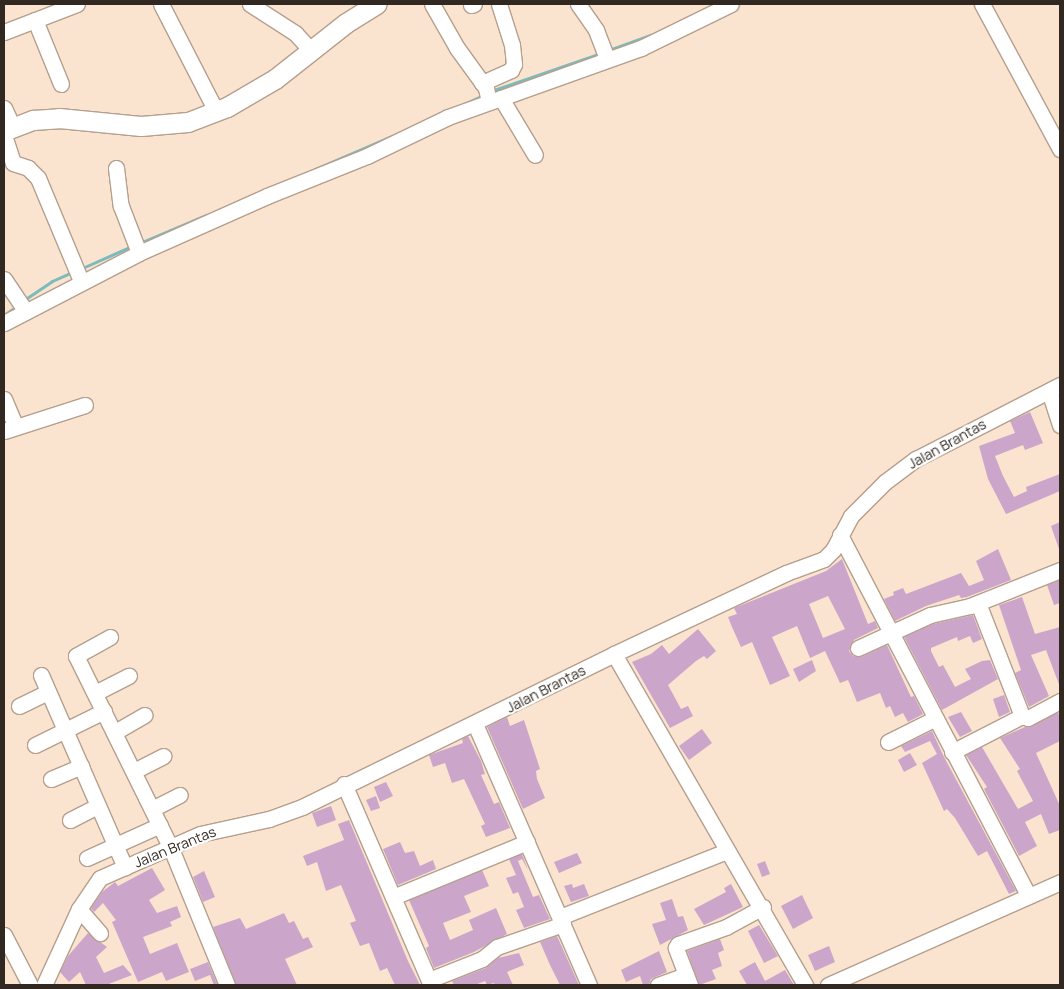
<!DOCTYPE html>
<html>
<head>
<meta charset="utf-8">
<style>
  body { margin:0 }
  #map { position:relative; width:1064px; height:989px; overflow:hidden; background:#fae3cf; font-family:Manrope,sans-serif }
  div>[style] { position:absolute }
  [style*='--x'] { left:calc(var(--x)*1px); top:calc(var(--y)*1px); width:calc(var(--w)*1px); rotate:calc(var(--a)*1deg) }
  .stream>* { height:3px; margin:-1.5px; padding:0 1.5px; transform-origin:1.5px; border-radius:1.5px; background:#7bbbbd }
  .building>* { inset:0; background:#cca6ca }
  .roads { filter:drop-shadow(1px 0 #b59f8d) drop-shadow(-1px 0 #b59f8d) drop-shadow(0 1px #b59f8d) drop-shadow(0 -1px #b59f8d) }
  .minor>* { height:15px; margin:-7.5px; padding:0 7.5px; transform-origin:7.5px; border-radius:7.5px; background:#fff }
  .major>* { height:19px; margin:-9.5px; padding:0 9.5px; transform-origin:9.5px; border-radius:9.5px; background:#fff }
  span { translate:-50% -50%; white-space:nowrap; text-align:center; line-height:1.15; -webkit-text-stroke:4.5px #fff; paint-order:stroke }
  .street-label { font-size:14px; color:#312921 }
  .frame { position:absolute; inset:0; border:5px solid #312921; pointer-events:none }
</style>
</head>
<body>
<div id="map">
  <div class="stream">
    <div style="--x:609;--y:50;--w:44;--a:-20.1"></div>
    <div style="--x:491;--y:91;--w:116;--a:-19.1"></div>
    <div style="--x:464;--y:104;--w:21;--a:-25"></div>
    <div style="--x:313;--y:170;--w:86;--a:-23.3"></div>
    <div style="--x:140;--y:243;--w:72;--a:-23"></div>
    <div style="--x:80;--y:269;--w:57;--a:-23.9"></div>
    <div style="--x:24;--y:300;--w:34;--a:-34"></div>
    <div style="--x:52;--y:281;--w:22;--a:-24"></div>
    <div style="--x:4;--y:315;--w:16;--a:-35"></div>
  </div>
  <div class="building">
    <div style="clip-path:polygon(1030px 412px,1043px 443px,1025px 450px,1023px 445px,995px 456px,1003px 476px,1014px 497px,1027px 491px,1026px 487px,1060px 474px,1060px 491px,1006px 514px,988px 479px,979px 446px,1015px 433px,1010px 421px)"></div>
    <div style="clip-path:polygon(1060px 522px,1060px 549px,1059px 549px,1051px 526px)"></div>
    <div style="clip-path:polygon(998px 549px,1011px 580px,967px 597px,961px 598px,959px 595px,926px 606px,895px 621px,884px 599px,894px 595px,893px 592px,903px 588px,906px 594px,961px 573px,969px 586px,984px 580px,976px 561px)"></div>
    <div style="clip-path:polygon(evenodd,842px 559px,868px 624px,875px 621px,878px 628px,854px 640px,849px 651px,853px 656px,861px 657px,887px 645px,911px 697px,914px 696px,923px 714px,908px 722px,903px 713px,895px 717px,890px 706px,886px 708px,880px 693px,857px 702px,848px 680px,840px 683px,825px 651px,810px 658px,797px 626px,772px 637px,790px 676px,770px 685px,752px 642px,741px 647px,732px 627px,728px 617px,737px 614px,734px 608px,826px 571px,842px 559px,828px 596px,845px 629px,823px 638px,809px 604px,828px 596px)"></div>
    <div style="clip-path:polygon(1060px 580px,1060px 603px,1054px 605px,1047px 585px)"></div>
    <div style="clip-path:polygon(1022px 597px,1035px 634px,1060px 627px,1060px 687px,1046px 650px,1031px 655px,1049px 696px,1029px 707px,1015px 673px,1021px 670px,999px 605px)"></div>
    <div style="clip-path:polygon(973px 615px,982px 639px,973px 643px,970px 636px,958px 641px,957px 637px,931px 648px,931px 651px,939px 667px,943px 665px,955px 687px,971px 679px,965px 669px,982px 661px,990px 660px,998px 679px,942px 710px,904px 637px,933px 624px)"></div>
    <div style="clip-path:polygon(698px 629px,716px 651px,707px 659px,704px 656px,696px 661px,668px 685px,681px 709px,688px 706px,693px 716px,670px 728px,632px 662px,651px 654px,662px 645px,669px 654px)"></div>
    <div style="clip-path:polygon(812px 660px,816px 671px,799px 682px,793px 669px)"></div>
    <div style="clip-path:polygon(1004px 695px,1010px 712px,999px 717px,993px 699px)"></div>
    <div style="clip-path:polygon(961px 712px,972px 731px,960px 737px,948px 717px)"></div>
    <div style="clip-path:polygon(1057px 713px,1060px 714px,1060px 741px,1036px 753px,1060px 806px,1060px 830px,1049px 834px,1041px 814px,1025px 822px,1037px 846px,1019px 856px,984px 789px,987px 787px,966px 755px,982px 747px,1018px 809px,1033px 801px,1017px 771px,1020px 769px,1000px 738px)"></div>
    <div style="clip-path:polygon(507px 717px,510px 726px,524px 720px,540px 769px,536px 771px,537px 779px,545px 798px,523px 809px,487px 727px)"></div>
    <div style="clip-path:polygon(702px 729px,712px 743px,689px 760px,679px 746px)"></div>
    <div style="clip-path:polygon(932px 731px,944px 757px,1016px 891px,1009px 894px,987px 851px,978px 856px,955px 818px,947px 809px,944px 811px,922px 763px,937px 754px,930px 741px,905px 752px,901px 746px)"></div>
    <div style="clip-path:polygon(468px 736px,481px 761px,485px 774px,481px 775px,494px 804px,499px 802px,510px 828px,486px 837px,481px 826px,485px 824px,464px 779px,452px 783px,445px 763px,433px 767px,429px 755px,463px 743px,462px 739px)"></div>
    <div style="clip-path:polygon(910px 753px,917px 765px,904px 772px,898px 760px)"></div>
    <div style="clip-path:polygon(386px 782px,393px 796px,380px 802px,374px 787px)"></div>
    <div style="clip-path:polygon(376px 796px,380px 808px,371px 811px,366px 800px)"></div>
    <div style="clip-path:polygon(331px 806px,336px 820px,317px 827px,312px 813px)"></div>
    <div style="clip-path:polygon(349px 820px,408px 961px,420px 985px,395px 985px,387px 968px,380px 971px,369px 943px,360px 946px,350px 923px,356px 921px,341px 885px,326px 891px,317px 862px,307px 866px,303px 856px,344px 840px,338px 824px)"></div>
    <div style="clip-path:polygon(400px 842px,405px 853px,414px 851px,420px 866px,433px 860px,436px 869px,398px 885px,383px 849px)"></div>
    <div style="clip-path:polygon(577px 853px,582px 863px,559px 873px,554px 862px)"></div>
    <div style="clip-path:polygon(522px 854px,528px 870px,522px 859px,518px 861px,533px 897px,539px 895px,550px 919px,524px 928px,516px 910px,524px 907px,518px 892px,513px 894px,506px 878px,516px 875px,509px 859px)"></div>
    <div style="clip-path:polygon(765px 861px,770px 874px,762px 877px,757px 864px)"></div>
    <div style="clip-path:polygon(152px 868px,165px 890px,149px 900px,157px 913px,177px 906px,181px 917px,170px 922px,172px 926px,143px 937px,150px 954px,177px 943px,189px 972px,166px 981px,162px 972px,138px 982px,112px 922px,116px 920px,103px 903px,94px 912px,91px 908px,102px 892px,115px 882px,118px 886px)"></div>
    <div style="clip-path:polygon(482px 870px,489px 886px,464px 896px,471px 912px,443px 923px,450px 940px,473px 930px,469px 920px,496px 908px,507px 934px,474px 952px,434px 968px,426px 948px,429px 946px,409px 900px)"></div>
    <div style="clip-path:polygon(204px 871px,215px 897px,203px 902px,193px 877px)"></div>
    <div style="clip-path:polygon(572px 884px,573px 888px,584px 884px,589px 896px,571px 902px,564px 886px)"></div>
    <div style="clip-path:polygon(731px 884px,743px 907px,704px 925px,694px 909px,726px 892px,724px 888px)"></div>
    <div style="clip-path:polygon(802px 895px,813px 918px,793px 929px,781px 906px)"></div>
    <div style="clip-path:polygon(672px 899px,678px 917px,683px 916px,688px 930px,660px 945px,652px 924px,666px 920px,660px 903px)"></div>
    <div style="clip-path:polygon(284px 913px,289px 923px,294px 921px,303px 939px,308px 937px,313px 947px,285px 959px,297px 985px,236px 985px,213px 927px,240px 918px,246px 929px)"></div>
    <div style="clip-path:polygon(759px 925px,778px 956px,764px 963px,748px 931px)"></div>
    <div style="clip-path:polygon(88px 933px,107px 947px,96px 957px,104px 973px,123px 965px,132px 975px,106px 985px,86px 985px,80px 972px,69px 982px,60px 972px,68px 956px)"></div>
    <div style="clip-path:polygon(557px 936px,579px 985px,560px 985px,550px 965px,540px 942px)"></div>
    <div style="clip-path:polygon(720px 939px,724px 950px,718px 953px,722px 966px,712px 970px,716px 979px,699px 985px,687px 951px)"></div>
    <div style="clip-path:polygon(829px 946px,835px 962px,815px 971px,808px 955px)"></div>
    <div style="clip-path:polygon(659px 951px,667px 972px,651px 979px,649px 985px,643px 985px,640px 976px,626px 982px,621px 970px)"></div>
    <div style="clip-path:polygon(519px 953px,524px 965px,507px 972px,513px 985px,495px 985px,494px 983px,487px 985px,485px 981px,475px 985px,454px 985px,452px 981px,486px 968px,498px 958px)"></div>
    <div style="clip-path:polygon(208px 962px,217px 984px,214px 985px,210px 975px,195px 981px,190px 969px)"></div>
    <div style="clip-path:polygon(755px 962px,765px 981px,785px 970px,794px 985px,747px 985px,739px 971px)"></div>
  </div>
  <div class="roads">
    <div class="minor">
      <div style="--x:161;--y:4;--w:120;--a:62.8"></div>
      <div style="--x:250;--y:4;--w:54;--a:32.8"></div>
      <div style="--x:295;--y:33;--w:25;--a:47"></div>
      <div style="--x:432;--y:4;--w:51;--a:60.4"></div>
      <div style="--x:457;--y:48;--w:49;--a:54.1"></div>
      <div style="--x:486;--y:88;--w:14;--a:78"></div>
      <div style="--x:578;--y:4;--w:32;--a:55"></div>
      <div style="--x:596;--y:30;--w:31;--a:69"></div>
      <div style="--x:982;--y:4;--w:165;--a:61.7"></div>
      <div style="--x:471;--y:5;--w:3;--a:-18"></div>
      <div style="--x:35;--y:20;--w:69;--a:67.9"></div>
      <div style="--x:4;--y:32;--w:78;--a:-21"></div>
      <div style="--x:482;--y:83;--w:32;--a:-24"></div>
      <div style="--x:511;--y:70;--w:7;--a:-63"></div>
      <div style="--x:514;--y:64;--w:19;--a:-96"></div>
      <div style="--x:512;--y:45;--w:43;--a:-107.6"></div>
      <div style="--x:501;--y:98;--w:66;--a:59.2"></div>
      <div style="--x:4;--y:108;--w:19;--a:65"></div>
      <div style="--x:4;--y:135;--w:29;--a:72"></div>
      <div style="--x:13;--y:163;--w:16;--a:18"></div>
      <div style="--x:28;--y:168;--w:14;--a:45"></div>
      <div style="--x:38;--y:178;--w:112;--a:67.3"></div>
      <div style="--x:116;--y:168;--w:38;--a:83"></div>
      <div style="--x:121;--y:206;--w:50;--a:69"></div>
      <div style="--x:4;--y:279;--w:36;--a:56"></div>
      <div style="--x:4;--y:323;--w:152;--a:-27.4"></div>
      <div style="--x:139;--y:253;--w:140;--a:-24"></div>
      <div style="--x:267;--y:196;--w:108;--a:-21.8"></div>
      <div style="--x:367;--y:156;--w:90;--a:-25.7"></div>
      <div style="--x:448;--y:117;--w:205;--a:-19.7"></div>
      <div style="--x:641;--y:48;--w:100;--a:-26.1"></div>
      <div style="--x:1049;--y:391;--w:36;--a:72"></div>
      <div style="--x:4;--y:399;--w:30;--a:67"></div>
      <div style="--x:4;--y:431;--w:85;--a:-17.8"></div>
      <div style="--x:840;--y:535;--w:407;--a:62.4"></div>
      <div style="--x:978;--y:603;--w:121;--a:68.7"></div>
      <div style="--x:1022;--y:716;--w:6;--a:18"></div>
      <div style="--x:1028;--y:718;--w:36;--a:-28"></div>
      <div style="--x:110;--y:637;--w:39;--a:151"></div>
      <div style="--x:76;--y:656;--w:212;--a:63.7"></div>
      <div style="--x:170;--y:846;--w:150;--a:67.7"></div>
      <div style="--x:858;--y:648;--w:79;--a:-24.6"></div>
      <div style="--x:930;--y:615;--w:41;--a:-12.7"></div>
      <div style="--x:970;--y:606;--w:97;--a:-21.8"></div>
      <div style="--x:614;--y:654;--w:382;--a:60"></div>
      <div style="--x:41;--y:675;--w:210;--a:66.4"></div>
      <div style="--x:95;--y:693;--w:38;--a:-27"></div>
      <div style="--x:19;--y:706;--w:32;--a:-26"></div>
      <div style="--x:475;--y:724;--w:285;--a:66.4"></div>
      <div style="--x:115;--y:732;--w:34;--a:-30"></div>
      <div style="--x:888;--y:742;--w:51;--a:-26.6"></div>
      <div style="--x:35;--y:745;--w:77;--a:-26.2"></div>
      <div style="--x:952;--y:752;--w:79;--a:-27.2"></div>
      <div style="--x:134;--y:771;--w:33;--a:-27"></div>
      <div style="--x:51;--y:779;--w:33;--a:-23"></div>
      <div style="--x:344;--y:784;--w:219;--a:66.6"></div>
      <div style="--x:152;--y:809;--w:31;--a:-27"></div>
      <div style="--x:70;--y:820;--w:31;--a:-27"></div>
      <div style="--x:87;--y:858;--w:80;--a:-24.3"></div>
      <div style="--x:393;--y:897;--w:145;--a:-22.3"></div>
      <div style="--x:79;--y:909;--w:32;--a:49"></div>
      <div style="--x:560;--y:917;--w:180;--a:-21.6"></div>
      <div style="--x:4;--y:935;--w:56;--a:62.5"></div>
      <div style="--x:429;--y:980;--w:57;--a:-21.6"></div>
      <div style="--x:482;--y:959;--w:19;--a:-39"></div>
      <div style="--x:497;--y:947;--w:70;--a:-19.2"></div>
      <div style="--x:44;--y:985;--w:84;--a:-65.3"></div>
      <div style="--x:79;--y:909;--w:37;--a:-56"></div>
      <div style="--x:100;--y:878;--w:109;--a:-23.7"></div>
      <div style="--x:200;--y:834;--w:71;--a:-12.3"></div>
      <div style="--x:269;--y:819;--w:37;--a:-20"></div>
      <div style="--x:304;--y:806;--w:345;--a:-26.1"></div>
      <div style="--x:614;--y:654;--w:190;--a:-25.2"></div>
      <div style="--x:786;--y:573;--w:40;--a:-20.2"></div>
      <div style="--x:824;--y:559;--w:13;--a:-45"></div>
      <div style="--x:833;--y:550;--w:38;--a:-62"></div>
      <div style="--x:851;--y:516;--w:48;--a:-45"></div>
      <div style="--x:885;--y:482;--w:39;--a:-37"></div>
      <div style="--x:916;--y:459;--w:162;--a:-27.2"></div>
      <div style="--x:658;--y:985;--w:30;--a:-20"></div>
      <div style="--x:690;--y:985;--w:40;--a:-111"></div>
      <div style="--x:676;--y:948;--w:4;--a:-63"></div>
      <div style="--x:678;--y:944;--w:51;--a:-19.5"></div>
      <div style="--x:726;--y:927;--w:42;--a:-28.4"></div>
      <div style="--x:828;--y:985;--w:254;--a:-23.9"></div>
    </div>
    <div class="major">
      <div style="--x:4;--y:131;--w:31;--a:-21"></div>
      <div style="--x:33;--y:120;--w:26;--a:-4"></div>
      <div style="--x:59;--y:118;--w:82;--a:5.6"></div>
      <div style="--x:141;--y:126;--w:47;--a:-4.9"></div>
      <div style="--x:188;--y:122;--w:42;--a:-21"></div>
      <div style="--x:227;--y:107;--w:56;--a:-30.3"></div>
      <div style="--x:275;--y:79;--w:90;--a:-38.3"></div>
      <div style="--x:346;--y:23;--w:36;--a:-32"></div>
    </div>
  </div>
  <div class="street-label">
    <span style="left:947px;top:444px;rotate:-29deg">Jalan Brantas</span>
    <span style="left:546px;top:689px;rotate:-27deg">Jalan Brantas</span>
    <span style="left:175px;top:847px;rotate:-22deg">Jalan Brantas</span>
  </div>
  <div class="frame"></div>
</div>
</body>
</html>
